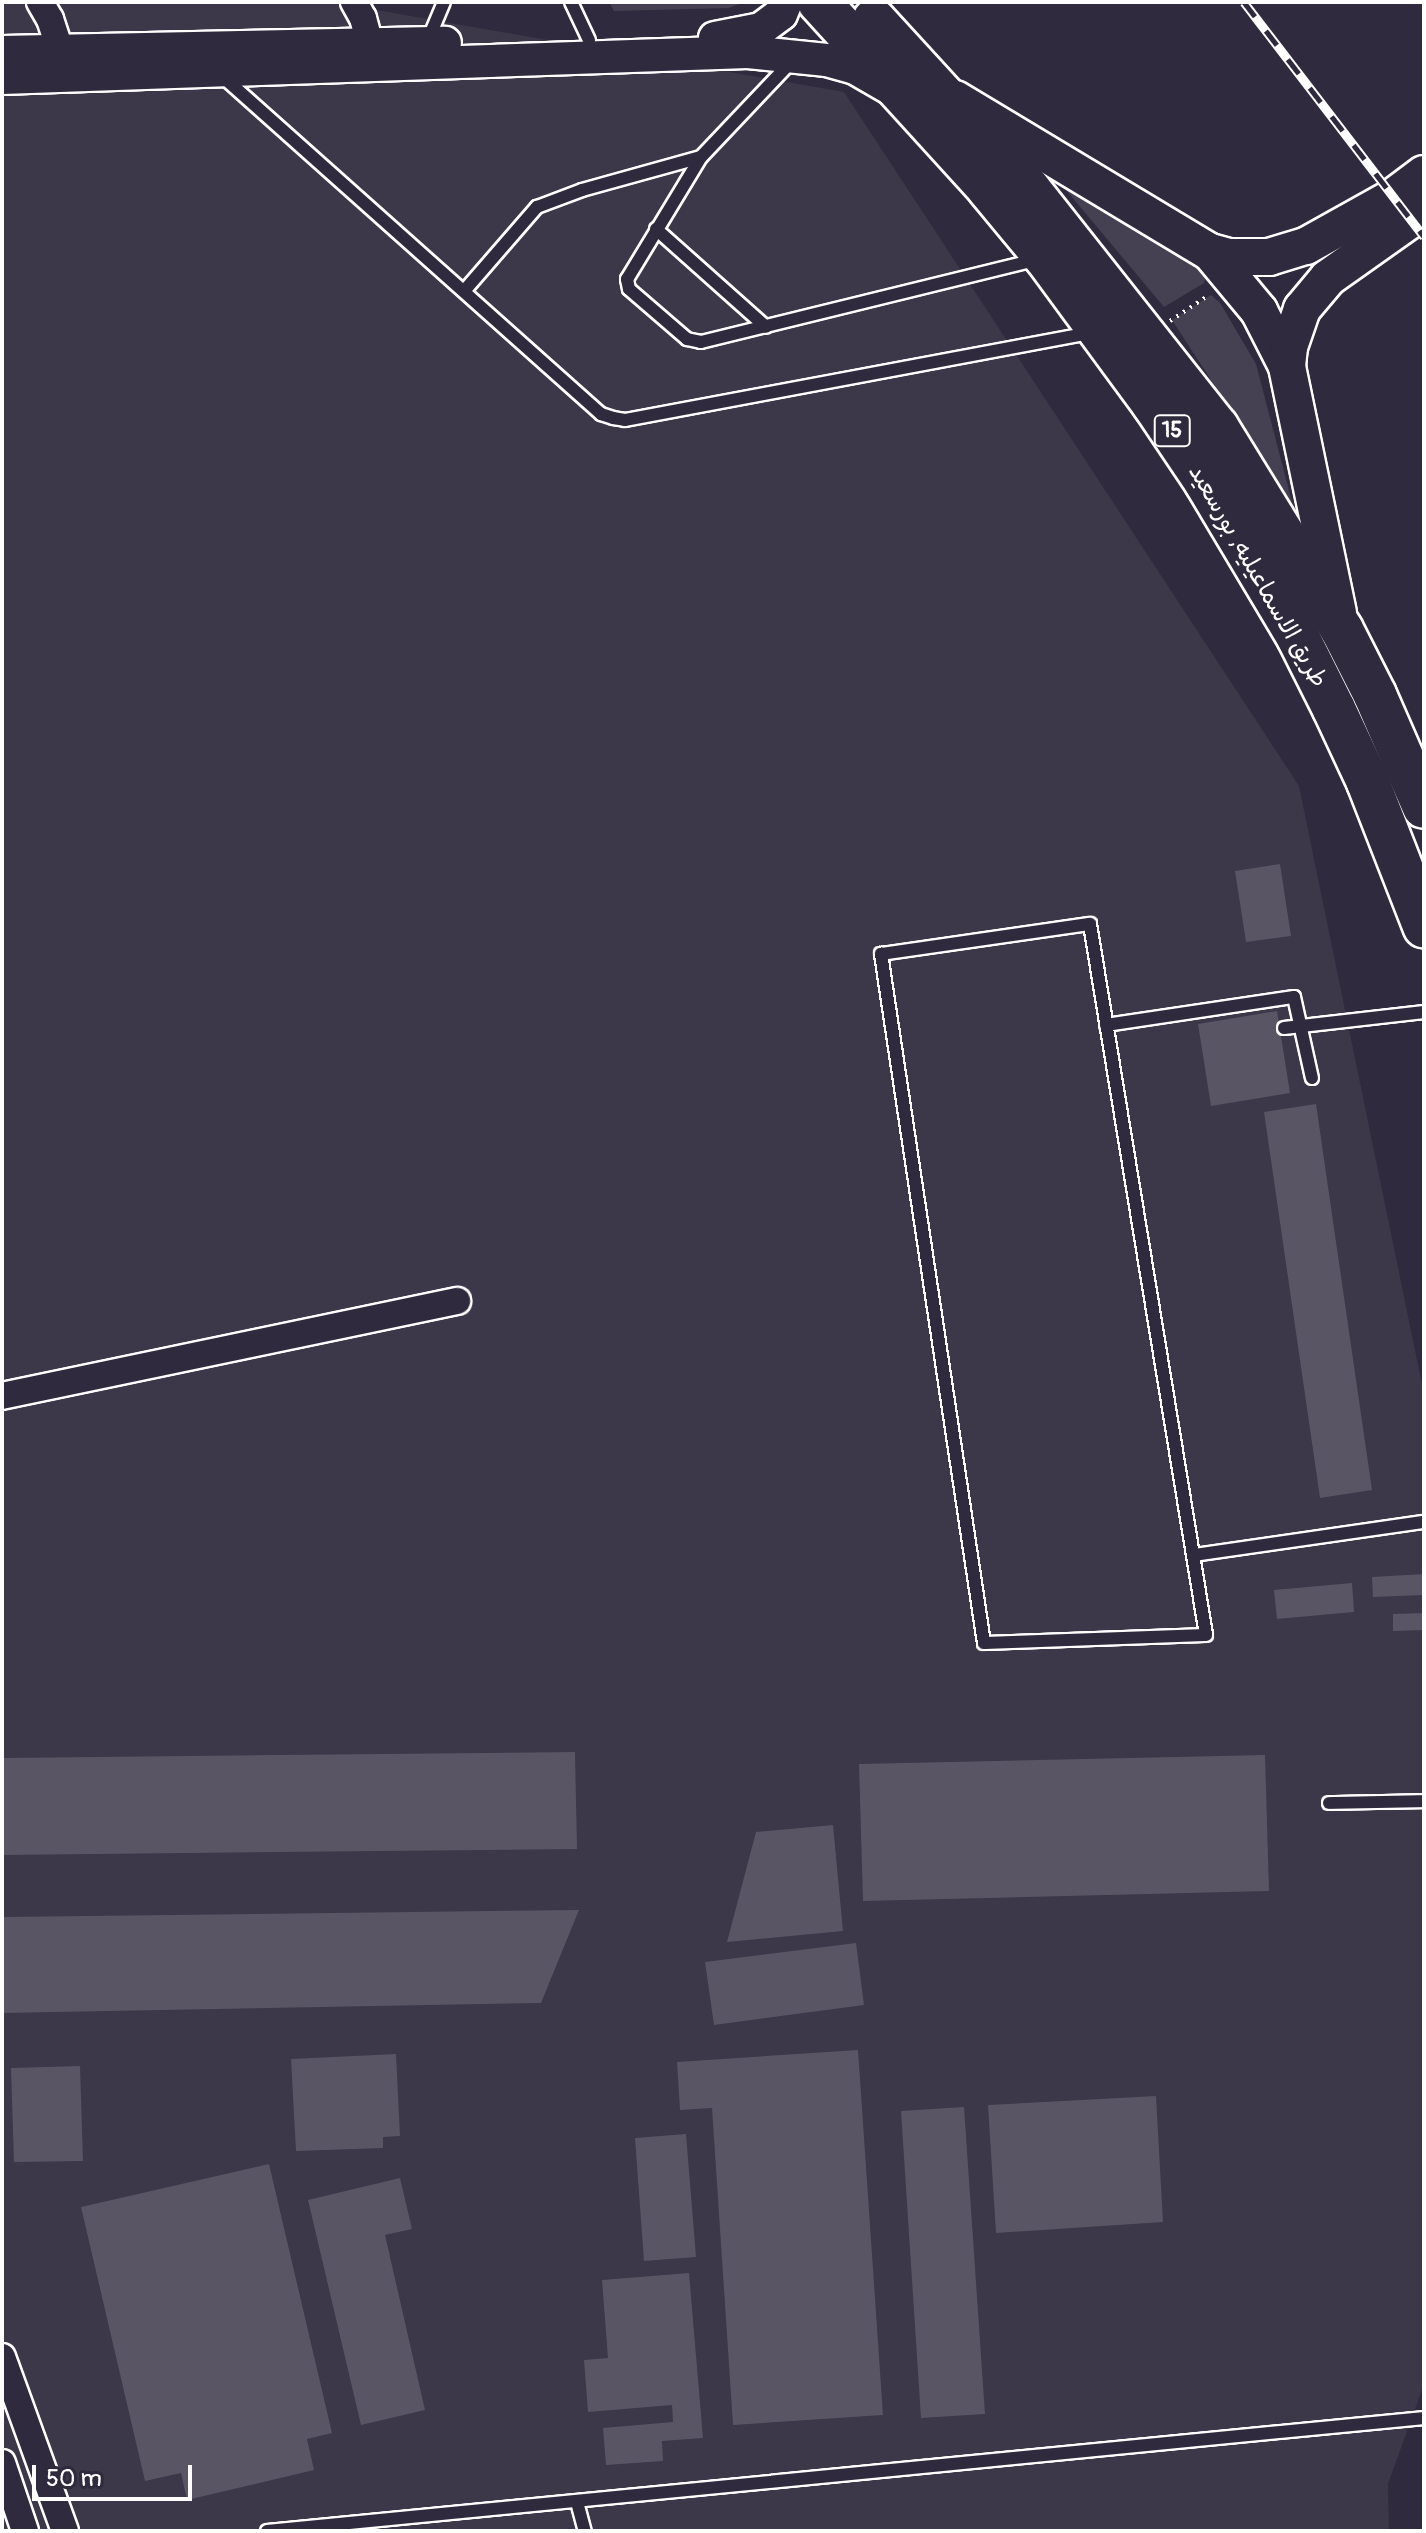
<!DOCTYPE html>
<html>
<head>
<meta charset="utf-8">
<style>
  body { margin:0 }
  #map { position:relative; width:1426px; height:2533px; overflow:hidden; background:#2f2a3d; font-family:Pangolin,"Playpen Sans Arabic",sans-serif }
  div>[style] { position:absolute }
  [style*='--x'] { left:calc(var(--x)*1px); top:calc(var(--y)*1px); width:calc(var(--w)*1px); rotate:calc(var(--a)*1deg) }
  .built>* { inset:0; background:#3c3749 }
  .green>* { inset:0; background:#464152 }
  .building>* { inset:0; background:#595564 }
  .path>* { height:4px; margin-top:-2px; transform-origin:0; background:repeating-linear-gradient(90deg,#fff 0 2px,transparent 0 8px) }
  .roads { filter:drop-shadow(2px 0 #fff) drop-shadow(-2px 0 #fff) drop-shadow(0 2px #fff) drop-shadow(0 -2px #fff) }
  .service>* { height:12px; margin:-6px; padding:0 6px; transform-origin:6px; border-radius:6px; background:#2f2a3d }
  .minor>* { height:26px; margin:-13px; padding:0 13px; transform-origin:13px; border-radius:13px; background:#2f2a3d }
  .tertiary>* { height:32px; margin:-16px; padding:0 16px; transform-origin:16px; border-radius:16px; background:#2f2a3d }
  .secondary>* { height:36px; margin:-18px; padding:0 18px; transform-origin:18px; border-radius:18px; background:#2f2a3d }
  .trunk>* { height:42px; margin:-21px; padding:0 21px; transform-origin:21px; border-radius:21px; background:#2f2a3d }
  .rail>* { height:9px; margin-top:-4.5px; transform-origin:0; background:repeating-linear-gradient(90deg,#2f2a3d 0 18px,#fff 0 36px); box-sizing:border-box; border-block:2px solid #fff }
  span { translate:-50% -50%; white-space:nowrap; text-align:center; line-height:1.15; -webkit-text-stroke:7px #2f2a3d; paint-order:stroke }
  .shield-label span { padding:2px 6px; background:#2f2a3d; border:2px solid; border-radius:6px; -webkit-text-stroke-width:0 }
  .shield-label { font-size:22px; color:#fff; font-weight:700 }
  .street-label { font-size:24px; color:#fff }
  .frame { position:absolute; inset:0; border:4px solid #fff; pointer-events:none }
  .scale { position:absolute; left:32px; top:2465px; width:160px; height:36px; box-sizing:border-box; border:4px solid #fff; border-top:0; padding-left:10px; font-size:24px; line-height:28px; white-space:nowrap; color:#fff; -webkit-text-stroke:6px #2f2a3d; paint-order:stroke }
</style>
</head>
<body>
<div id="map">
  <div class="built">
    <div style="clip-path:polygon(2px 2px,331px 2px,844px 92px,1299px 786px,1424px 1394px,1424px 2384px,1388px 2484px,1389px 2531px,2px 2531px)"></div>
  </div>
  <div class="green">
    <div style="clip-path:polygon(609px 2px,744px 2px,729px 8px,614px 11px)"></div>
    <div style="clip-path:polygon(1061px 173px,1196px 265px,1206px 275px,1204px 283px,1164px 307px,1056px 178px)"></div>
    <div style="clip-path:polygon(1211px 295px,1220px 303px,1256px 364px,1293px 506px,1172px 320px)"></div>
  </div>
  <div class="building">
    <div style="clip-path:polygon(1280px 864px,1291px 936px,1246px 942px,1235px 871px)"></div>
    <div style="clip-path:polygon(1277px 1011px,1290px 1093px,1211px 1106px,1198px 1024px)"></div>
    <div style="clip-path:polygon(1316px 1104px,1372px 1490px,1320px 1498px,1264px 1112px)"></div>
    <div style="clip-path:polygon(1424px 1574px,1424px 1595px,1373px 1597px,1372px 1577px)"></div>
    <div style="clip-path:polygon(1352px 1583px,1354px 1612px,1277px 1619px,1274px 1590px)"></div>
    <div style="clip-path:polygon(1424px 1613px,1424px 1630px,1393px 1631px,1393px 1614px)"></div>
    <div style="clip-path:polygon(575px 1752px,577px 1849px,2px 1855px,2px 1758px)"></div>
    <div style="clip-path:polygon(1265px 1755px,1269px 1891px,863px 1901px,859px 1764px)"></div>
    <div style="clip-path:polygon(833px 1825px,843px 1931px,727px 1942px,756px 1832px)"></div>
    <div style="clip-path:polygon(579px 1910px,541px 2003px,2px 2013px,2px 1917px)"></div>
    <div style="clip-path:polygon(856px 1943px,864px 2005px,714px 2025px,705px 1962px)"></div>
    <div style="clip-path:polygon(858px 2050px,883px 2415px,733px 2425px,712px 2108px,680px 2110px,677px 2062px)"></div>
    <div style="clip-path:polygon(396px 2054px,400px 2136px,383px 2137px,383px 2148px,296px 2151px,291px 2059px)"></div>
    <div style="clip-path:polygon(80px 2066px,83px 2161px,14px 2162px,11px 2068px)"></div>
    <div style="clip-path:polygon(1156px 2096px,1163px 2222px,996px 2233px,988px 2105px)"></div>
    <div style="clip-path:polygon(964px 2107px,985px 2414px,921px 2418px,901px 2111px)"></div>
    <div style="clip-path:polygon(686px 2134px,696px 2257px,644px 2261px,635px 2138px)"></div>
    <div style="clip-path:polygon(269px 2164px,332px 2433px,307px 2439px,314px 2470px,187px 2500px,181px 2473px,145px 2481px,81px 2207px)"></div>
    <div style="clip-path:polygon(400px 2178px,412px 2229px,385px 2235px,425px 2410px,361px 2425px,308px 2200px)"></div>
    <div style="clip-path:polygon(689px 2273px,703px 2438px,662px 2441px,663px 2461px,606px 2465px,603px 2428px,673px 2422px,672px 2405px,588px 2412px,584px 2360px,608px 2358px,602px 2280px)"></div>
  </div>
  <div class="path">
    <div style="--x:1170;--y:321;--w:47;--a:-33.7"></div>
  </div>
  <div class="roads">
    <div class="service">
      <div style="--x:571;--y:2;--w:42;--a:64.7"></div>
      <div style="--x:428;--y:40;--w:41;--a:-67.2"></div>
      <div style="--x:222;--y:76;--w:508;--a:41.73"></div>
      <div style="--x:601;--y:414;--w:13;--a:18"></div>
      <div style="--x:613;--y:418;--w:12;--a:9"></div>
      <div style="--x:625;--y:420;--w:473;--a:-10.6"></div>
      <div style="--x:701;--y:157;--w:143;--a:121.2"></div>
      <div style="--x:627;--y:279;--w:10;--a:79"></div>
      <div style="--x:629;--y:289;--w:77;--a:40.8"></div>
      <div style="--x:687;--y:339;--w:14;--a:12"></div>
      <div style="--x:701;--y:342;--w:345;--a:-13.8"></div>
      <div style="--x:656;--y:229;--w:147;--a:41.7"></div>
      <div style="--x:465;--y:290;--w:110;--a:-49.1"></div>
      <div style="--x:537;--y:207;--w:48;--a:-20.7"></div>
      <div style="--x:582;--y:190;--w:123;--a:-15.5"></div>
      <div style="--x:701;--y:157;--w:131;--a:-46.5"></div>
      <div style="--x:1090;--y:924;--w:720;--a:80.73"></div>
      <div style="--x:1206;--y:1635;--w:222;--a:177.9"></div>
      <div style="--x:984;--y:1643;--w:697;--a:-98.5"></div>
      <div style="--x:881;--y:954;--w:211;--a:-8.2"></div>
      <div style="--x:1106;--y:1025;--w:190;--a:-8.5"></div>
      <div style="--x:1294;--y:997;--w:83;--a:77.5"></div>
      <div style="--x:1284;--y:1028;--w:141;--a:-6.5"></div>
      <div style="--x:1194;--y:1555;--w:232;--a:-8.2"></div>
      <div style="--x:1329;--y:1803;--w:95;--a:-1.2"></div>
      <div style="--x:577;--y:2502;--w:30;--a:75"></div>
      <div style="--x:267;--y:2531;--w:1163;--a:-5.58"></div>
    </div>
    <div class="minor">
      <div style="--x:40;--y:2;--w:20;--a:60"></div>
      <div style="--x:50;--y:19;--w:33;--a:72"></div>
      <div style="--x:354;--y:2;--w:18;--a:61"></div>
      <div style="--x:363;--y:18;--w:28;--a:75"></div>
      <div style="--x:2;--y:1396;--w:465;--a:-11.8"></div>
      <div style="--x:2;--y:2357;--w:185;--a:70.1"></div>
      <div style="--x:2;--y:2463;--w:72;--a:71.3"></div>
    </div>
    <div class="tertiary">
      <div style="--x:715;--y:38;--w:47;--a:-11.1"></div>
      <div style="--x:761;--y:29;--w:25;--a:-37"></div>
      <div style="--x:781;--y:14;--w:13;--a:-67"></div>
      <div style="--x:2;--y:52;--w:443;--a:-1.2"></div>
      <div style="--x:2;--y:78;--w:746;--a:-2"></div>
      <div style="--x:748;--y:52;--w:79;--a:5.8"></div>
      <div style="--x:827;--y:60;--w:29;--a:16"></div>
      <div style="--x:855;--y:68;--w:38;--a:30"></div>
    </div>
    <div class="secondary">
      <div style="--x:955;--y:99;--w:297;--a:31"></div>
      <div style="--x:1210;--y:252;--w:20;--a:15"></div>
      <div style="--x:1229;--y:257;--w:40;--a:0"></div>
      <div style="--x:1269;--y:257;--w:39;--a:-17"></div>
      <div style="--x:1306;--y:246;--w:98;--a:-29.2"></div>
      <div style="--x:1392;--y:198;--w:40;--a:-37"></div>
      <div style="--x:1210;--y:252;--w:77;--a:50.3"></div>
      <div style="--x:1259;--y:311;--w:62;--a:63"></div>
      <div style="--x:1338;--y:613;--w:252;--a:-101.7"></div>
      <div style="--x:1287;--y:366;--w:19;--a:-84"></div>
      <div style="--x:1289;--y:347;--w:40;--a:-71.1"></div>
      <div style="--x:1302;--y:309;--w:40;--a:-50"></div>
      <div style="--x:1328;--y:278;--w:118;--a:-35.3"></div>
    </div>
    <div class="trunk">
      <div style="--x:819;--y:2;--w:251;--a:47.7"></div>
      <div style="--x:988;--y:188;--w:91;--a:50.4"></div>
      <div style="--x:1046;--y:258;--w:182;--a:53.7"></div>
      <div style="--x:1154;--y:405;--w:92;--a:56.1"></div>
      <div style="--x:1205;--y:481;--w:182;--a:59.2"></div>
      <div style="--x:1298;--y:637;--w:80;--a:63.4"></div>
      <div style="--x:1334;--y:709;--w:81;--a:65"></div>
      <div style="--x:1368;--y:782;--w:155;--a:68.7"></div>
      <div style="--x:874;--y:20;--w:228;--a:47.5"></div>
      <div style="--x:1028;--y:188;--w:305;--a:51.7"></div>
      <div style="--x:1217;--y:427;--w:238;--a:58.4"></div>
      <div style="--x:1342;--y:630;--w:73;--a:63.1"></div>
      <div style="--x:1375;--y:695;--w:122;--a:66.4"></div>
    </div>
  </div>
  <div class="rail">
    <div style="--x:1244;--y:2;--w:296;--a:52.5"></div>
  </div>
  <div class="shield-label">
    <span style="left:1172px;top:431px">15</span>
  </div>
  <div class="street-label">
    <span style="left:1258px;top:576px;rotate:60deg">طريق الاسماعيليه, بورسعيد</span>
  </div>
  <div class="frame"></div>
  <div class="scale">50 m</div>
</div>
</body>
</html>
